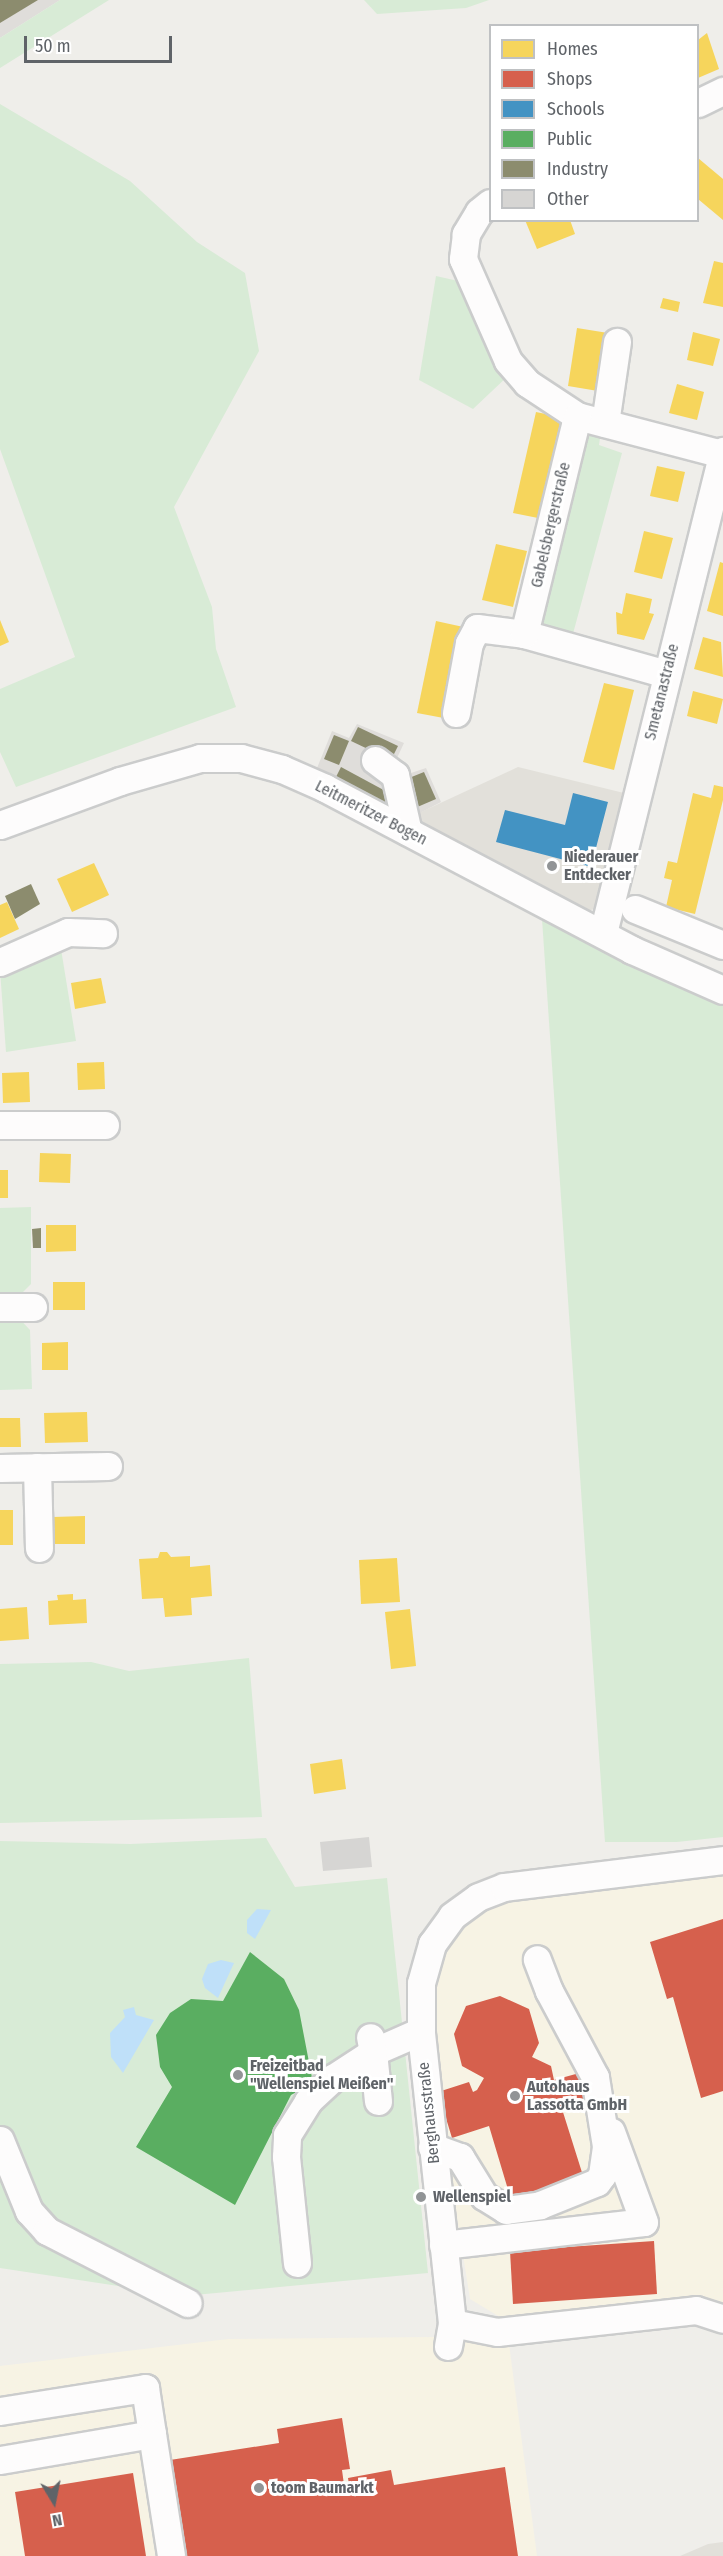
<!DOCTYPE html>
<html>
<head>
<meta charset="utf-8">
<style>
  body { margin:0 }
  #map { position:relative; width:723px; height:2556px; overflow:hidden; background:#efeeea; font-family:"Fira Sans Condensed",sans-serif }
  div>[style] { position:absolute }
  [style*='--x'] { left:calc(var(--x)*1px); top:calc(var(--y)*1px); width:calc(var(--w)*1px); rotate:calc(var(--a)*1deg) }
  .commercial>* { inset:0; background:#f7f3e4 }
  .industrial>* { inset:0; background:#dfddda }
  .education>* { inset:0; background:#e2e0da }
  .green>* { inset:0; background:#d8ebd6 }
  .water>* { inset:0; background:#bfe0f9 }
  .homes>* { inset:0; background:#f6d55c }
  .shops>* { inset:0; background:#d6604d }
  .schools>* { inset:0; background:#4393c3 }
  .public>* { inset:0; background:#5aae61 }
  .industry>* { inset:0; background:#8c8c6e }
  .building>* { inset:0; background:#d6d5d3 }
  .roads { filter:drop-shadow(2px 0 #cbcccc) drop-shadow(-2px 0 #cbcccc) drop-shadow(0 2px #cbcccc) drop-shadow(0 -2px #cbcccc) }
  .minor>* { height:27px; margin:-13.5px; padding:0 13.5px; transform-origin:13.5px; border-radius:13.5px; background:#fdfcfc }
  .dots>* { width:16px; height:16px; translate:-50% -50%; box-sizing:border-box; border:3px solid #fff; border-radius:50% }
  span { translate:-50% -50%; white-space:nowrap; text-align:center; line-height:1.15; -webkit-text-stroke:6px #fff; paint-order:stroke }
  .street-label { font-size:16px; color:#5f6368 }
  .poi-label { font-size:16px; color:#5f6368; font-weight:700 }
  .left { translate:0 -50%; text-align:left }
  .legend { position:absolute; left:489px; top:24px; width:210px; height:198px; box-sizing:border-box; background:#fff; border:2px solid #bfc1c3; margin:0; padding:8px 10px; list-style:none; font-size:18px; color:#5f6368 }
  .legend li { display:flex; align-items:center; gap:12px; height:30px }
  .legend b { width:30px; border:2px solid #bfc1c3 }
  .north { position:absolute; left:24px; top:2472px; width:60px; height:60px; -webkit-text-stroke:4px #fff; paint-order:stroke; rotate:170deg; font-size:16px; font-weight:700; line-height:24px; text-align:center; color:#5f6368 }
  .north::after { content:''; display:block; margin:auto; width:21px; height:27px; background:#5f6368; clip-path:polygon(50% 0,100% 100%,50% 72%,0 100%) }
  .scale { position:absolute; left:24px; top:36px; width:148px; height:27px; box-sizing:border-box; border:3px solid #5f6368; border-top:0; padding-left:8px; font-size:18px; line-height:21px; white-space:nowrap; color:#5f6368; -webkit-text-stroke:4px #fff; paint-order:stroke }
</style>
</head>
<body>
<div id="map">
  <div class="commercial">
    <div style="clip-path:polygon(723px 1875px,723px 2306px,717px 2300px,505px 2320px,470px 2299px,429px 2042px,431px 1977px,442px 1949px,459px 1923px,510px 1894px)"></div>
    <div style="clip-path:polygon(435px 2337px,509px 2344px,537px 2556px,0 2556px,0 2366px,228px 2339px)"></div>
  </div>
  <div class="industrial">
    <div style="clip-path:polygon(0 0,60px 0,0 38px)"></div>
    <div style="clip-path:polygon(357px 724px,404px 743px,397px 758px,405px 775px,426px 768px,441px 802px,422px 812px,418px 825px,315px 773px,332px 731px,349px 738px)"></div>
  </div>
  <div class="education">
    <div style="clip-path:polygon(518px 767px,628px 794px,600px 907px,582px 913px,418px 825px,421px 812px)"></div>
    <div style="clip-path:polygon(723px 2542px,723px 2556px,680px 2556px,708px 2544px)"></div>
  </div>
  <div class="green">
    <div style="clip-path:polygon(60px 0,109px 0,0 68px,0 38px)"></div>
    <div style="clip-path:polygon(364px 0,489px 0,466px 8px,377px 14px)"></div>
    <div style="clip-path:polygon(0 104px,130px 181px,197px 242px,245px 273px,259px 351px,174px 507px,212px 607px,216px 649px,236px 707px,16px 787px,0 752px,0 689px,75px 657px,0 449px)"></div>
    <div style="clip-path:polygon(436px 276px,467px 283px,509px 375px,473px 409px,419px 380px)"></div>
    <div style="clip-path:polygon(588px 430px,601px 431px,599px 445px,622px 453px,571px 641px,538px 626px,580px 436px)"></div>
    <div style="clip-path:polygon(542px 919px,723px 1004px,723px 1837px,677px 1842px,605px 1842px)"></div>
    <div style="clip-path:polygon(61px 949px,76px 1041px,6px 1052px,0 970px)"></div>
    <div style="clip-path:polygon(31px 1207px,31px 1284px,16px 1299px,0 1300px,0 1208px)"></div>
    <div style="clip-path:polygon(15px 1314px,30px 1330px,32px 1389px,0 1390px,0 1315px)"></div>
    <div style="clip-path:polygon(249px 1658px,262px 1817px,0 1823px,0 1664px,91px 1662px,129px 1671px)"></div>
    <div style="clip-path:polygon(266px 1838px,295px 1887px,387px 1878px,428px 2273px,184px 2296px,0 2268px,0 1841px,130px 1844px)"></div>
  </div>
  <div class="water">
    <div style="clip-path:polygon(257px 1909px,271px 1910px,255px 1939px,247px 1933px,247px 1920px)"></div>
    <div style="clip-path:polygon(221px 1960px,234px 1963px,218px 1998px,205px 1988px,202px 1979px,208px 1964px)"></div>
    <div style="clip-path:polygon(134px 2007px,136px 2015px,154px 2020px,123px 2073px,111px 2057px,110px 2033px,125px 2017px,123px 2010px)"></div>
  </div>
  <div class="homes">
    <div style="clip-path:polygon(707px 33px,719px 69px,698px 78px,698px 40px)"></div>
    <div style="clip-path:polygon(698px 158px,723px 179px,723px 220px,698px 199px)"></div>
    <div style="clip-path:polygon(525px 220px,570px 220px,575px 234px,537px 249px)"></div>
    <div style="clip-path:polygon(714px 261px,723px 263px,723px 307px,703px 303px)"></div>
    <div style="clip-path:polygon(663px 298px,680px 302px,678px 312px,660px 308px)"></div>
    <div style="clip-path:polygon(577px 328px,608px 333px,598px 391px,568px 386px)"></div>
    <div style="clip-path:polygon(693px 332px,720px 339px,713px 366px,687px 360px)"></div>
    <div style="clip-path:polygon(677px 384px,704px 392px,697px 420px,669px 413px)"></div>
    <div style="clip-path:polygon(536px 412px,565px 418px,543px 519px,513px 513px)"></div>
    <div style="clip-path:polygon(657px 466px,685px 472px,678px 502px,650px 496px)"></div>
    <div style="clip-path:polygon(644px 531px,673px 538px,662px 579px,634px 572px)"></div>
    <div style="clip-path:polygon(496px 544px,527px 551px,513px 607px,482px 600px)"></div>
    <div style="clip-path:polygon(720px 562px,723px 563px,723px 616px,707px 611px)"></div>
    <div style="clip-path:polygon(626px 593px,652px 599px,649px 613px,654px 614px,644px 640px,617px 634px,616px 612px,622px 614px)"></div>
    <div style="clip-path:polygon(0 620px,9px 642px,0 646px)"></div>
    <div style="clip-path:polygon(436px 621px,468px 628px,449px 719px,417px 713px)"></div>
    <div style="clip-path:polygon(703px 637px,721px 642px,723px 677px,694px 669px)"></div>
    <div style="clip-path:polygon(604px 683px,634px 690px,614px 770px,583px 762px)"></div>
    <div style="clip-path:polygon(693px 691px,723px 699px,717px 724px,687px 716px)"></div>
    <div style="clip-path:polygon(714px 785px,723px 787px,723px 800px,695px 914px,666px 907px,672px 880px,664px 878px,668px 861px,677px 863px,693px 793px,711px 798px)"></div>
    <div style="clip-path:polygon(94px 863px,109px 895px,72px 912px,57px 879px)"></div>
    <div style="clip-path:polygon(7px 902px,19px 929px,0 938px,0 905px)"></div>
    <div style="clip-path:polygon(101px 978px,106px 1003px,75px 1009px,71px 983px)"></div>
    <div style="clip-path:polygon(104px 1062px,105px 1089px,78px 1090px,77px 1063px)"></div>
    <div style="clip-path:polygon(29px 1072px,30px 1102px,3px 1103px,2px 1073px)"></div>
    <div style="clip-path:polygon(40px 1153px,71px 1154px,70px 1183px,39px 1182px)"></div>
    <div style="clip-path:polygon(0 1170px,8px 1170px,8px 1198px,0 1198px)"></div>
    <div style="clip-path:polygon(46px 1225px,76px 1225px,76px 1251px,46px 1252px)"></div>
    <div style="clip-path:polygon(53px 1282px,85px 1282px,85px 1310px,53px 1310px)"></div>
    <div style="clip-path:polygon(68px 1342px,68px 1370px,42px 1370px,42px 1343px)"></div>
    <div style="clip-path:polygon(87px 1412px,88px 1442px,45px 1443px,44px 1413px)"></div>
    <div style="clip-path:polygon(0 1418px,20px 1418px,21px 1447px,0 1447px)"></div>
    <div style="clip-path:polygon(0 1510px,13px 1510px,13px 1545px,0 1545px)"></div>
    <div style="clip-path:polygon(85px 1516px,85px 1544px,53px 1544px,53px 1517px)"></div>
    <div style="clip-path:polygon(160px 1552px,167px 1552px,171px 1557px,190px 1556px,190px 1567px,210px 1565px,212px 1596px,191px 1598px,192px 1615px,165px 1617px,163px 1598px,142px 1599px,139px 1559px,158px 1558px)"></div>
    <div style="clip-path:polygon(397px 1558px,400px 1602px,361px 1604px,359px 1560px)"></div>
    <div style="clip-path:polygon(73px 1594px,73px 1600px,86px 1599px,87px 1623px,49px 1625px,48px 1601px,58px 1600px,57px 1595px)"></div>
    <div style="clip-path:polygon(27px 1607px,29px 1639px,0 1641px,0 1609px)"></div>
    <div style="clip-path:polygon(410px 1609px,416px 1666px,391px 1669px,385px 1612px)"></div>
    <div style="clip-path:polygon(342px 1759px,346px 1789px,314px 1794px,310px 1764px)"></div>
  </div>
  <div class="shops">
    <div style="clip-path:polygon(723px 1919px,723px 2091px,701px 2098px,673px 1997px,667px 1999px,650px 1942px)"></div>
    <div style="clip-path:polygon(500px 1996px,529px 2009px,539px 2043px,532px 2057px,551px 2066px,554px 2080px,583px 2072px,592px 2100px,562px 2109px,585px 2182px,512px 2203px,489px 2126px,452px 2138px,438px 2092px,469px 2082px,473px 2092px,477px 2090px,484px 2078px,462px 2066px,454px 2034px,466px 2006px)"></div>
    <div style="clip-path:polygon(654px 2241px,657px 2294px,513px 2304px,510px 2251px)"></div>
    <div style="clip-path:polygon(342px 2418px,350px 2469px,342px 2470px,345px 2492px,350px 2491px,348px 2478px,391px 2470px,394px 2485px,505px 2467px,518px 2556px,184px 2556px,170px 2460px,279px 2443px,277px 2429px)"></div>
    <div style="clip-path:polygon(133px 2473px,146px 2556px,25px 2556px,15px 2492px)"></div>
  </div>
  <div class="schools">
    <div style="clip-path:polygon(573px 793px,608px 802px,591px 867px,496px 842px,505px 810px,565px 825px)"></div>
  </div>
  <div class="public">
    <div style="clip-path:polygon(250px 1952px,284px 1979px,299px 2010px,313px 2083px,291px 2095px,235px 2205px,136px 2147px,172px 2087px,160px 2067px,156px 2035px,170px 2013px,191px 1999px,223px 2001px)"></div>
  </div>
  <div class="industry">
    <div style="clip-path:polygon(0 0,38px 0,0 23px)"></div>
    <div style="clip-path:polygon(358px 727px,398px 746px,391px 760px,351px 741px)"></div>
    <div style="clip-path:polygon(334px 735px,349px 741px,339px 765px,324px 759px)"></div>
    <div style="clip-path:polygon(341px 767px,391px 794px,384px 808px,334px 781px)"></div>
    <div style="clip-path:polygon(424px 772px,436px 799px,415px 808px,404px 780px)"></div>
    <div style="clip-path:polygon(31px 884px,40px 904px,15px 919px,5px 896px)"></div>
    <div style="clip-path:polygon(41px 1228px,41px 1248px,33px 1248px,32px 1229px)"></div>
  </div>
  <div class="building">
    <div style="clip-path:polygon(369px 1837px,372px 1867px,323px 1871px,320px 1842px)"></div>
  </div>
  <div class="roads">
    <div class="minor">
      <div style="--x:698;--y:103;--w:28;--a:-26"></div>
      <div style="--x:490;--y:203;--w:14;--a:141"></div>
      <div style="--x:479;--y:212;--w:26;--a:121"></div>
      <div style="--x:466;--y:234;--w:25;--a:97"></div>
      <div style="--x:463;--y:259;--w:111;--a:66.2"></div>
      <div style="--x:508;--y:361;--w:29;--a:49"></div>
      <div style="--x:527;--y:383;--w:60;--a:33.4"></div>
      <div style="--x:577;--y:416;--w:150;--a:14.7"></div>
      <div style="--x:605;--y:423;--w:82;--a:-81.6"></div>
      <div style="--x:524;--y:634;--w:148;--a:15.7"></div>
      <div style="--x:456;--y:713;--w:71;--a:-79.5"></div>
      <div style="--x:469;--y:643;--w:17;--a:-62"></div>
      <div style="--x:477;--y:628;--w:47;--a:7.3"></div>
      <div style="--x:524;--y:634;--w:224;--a:-76.3"></div>
      <div style="--x:375;--y:760;--w:25;--a:37"></div>
      <div style="--x:395;--y:775;--w:58;--a:77.2"></div>
      <div style="--x:0;--y:825;--w:128;--a:-20.1"></div>
      <div style="--x:120;--y:781;--w:83;--a:-16"></div>
      <div style="--x:200;--y:758;--w:41;--a:0"></div>
      <div style="--x:241;--y:758;--w:42;--a:15"></div>
      <div style="--x:282;--y:769;--w:47;--a:23.8"></div>
      <div style="--x:325;--y:788;--w:347;--a:27.8"></div>
      <div style="--x:632;--y:950;--w:99;--a:23.7"></div>
      <div style="--x:635;--y:909;--w:95;--a:22.2"></div>
      <div style="--x:603;--y:933;--w:497;--a:-76"></div>
      <div style="--x:0;--y:962;--w:74;--a:-23.8"></div>
      <div style="--x:68;--y:932;--w:35;--a:2"></div>
      <div style="--x:0;--y:1125;--w:105;--a:0"></div>
      <div style="--x:0;--y:1307;--w:33;--a:0"></div>
      <div style="--x:37;--y:1467;--w:81;--a:88.6"></div>
      <div style="--x:0;--y:1468;--w:108;--a:-1.1"></div>
      <div style="--x:378;--y:2101;--w:49;--a:-95.8"></div>
      <div style="--x:373;--y:2052;--w:52;--a:-23.6"></div>
      <div style="--x:0;--y:2140;--w:77;--a:67.8"></div>
      <div style="--x:29;--y:2211;--w:27;--a:48"></div>
      <div style="--x:47;--y:2231;--w:158;--a:27.1"></div>
      <div style="--x:432;--y:2147;--w:30;--a:20"></div>
      <div style="--x:460;--y:2157;--w:46;--a:58.4"></div>
      <div style="--x:484;--y:2196;--w:26;--a:32"></div>
      <div style="--x:506;--y:2210;--w:34;--a:-8"></div>
      <div style="--x:540;--y:2205;--w:61;--a:-22"></div>
      <div style="--x:597;--y:2182;--w:9;--a:-54"></div>
      <div style="--x:602;--y:2175;--w:29;--a:-82"></div>
      <div style="--x:606;--y:2146;--w:70;--a:-99.1"></div>
      <div style="--x:595;--y:2077;--w:98;--a:-118.1"></div>
      <div style="--x:549;--y:1991;--w:34;--a:-111"></div>
      <div style="--x:443;--y:2245;--w:202;--a:-6.5"></div>
      <div style="--x:644;--y:2222;--w:96;--a:-110.1"></div>
      <div style="--x:297;--y:2263;--w:107;--a:-95.9"></div>
      <div style="--x:286;--y:2157;--w:22;--a:-87"></div>
      <div style="--x:287;--y:2135;--w:40;--a:-58"></div>
      <div style="--x:308;--y:2101;--w:34;--a:-43"></div>
      <div style="--x:333;--y:2078;--w:48;--a:-33"></div>
      <div style="--x:373;--y:2052;--w:15;--a:-101"></div>
      <div style="--x:452;--y:2323;--w:46;--a:11.3"></div>
      <div style="--x:497;--y:2332;--w:200;--a:-6.3"></div>
      <div style="--x:696;--y:2310;--w:28;--a:18"></div>
      <div style="--x:448;--y:2346;--w:23;--a:-80"></div>
      <div style="--x:452;--y:2323;--w:294;--a:-96.1"></div>
      <div style="--x:421;--y:2031;--w:48;--a:-90"></div>
      <div style="--x:421;--y:1983;--w:41;--a:-74.2"></div>
      <div style="--x:432;--y:1944;--w:34;--a:-54"></div>
      <div style="--x:452;--y:1916;--w:32;--a:-36"></div>
      <div style="--x:478;--y:1897;--w:28;--a:-21"></div>
      <div style="--x:504;--y:1887;--w:221;--a:-7"></div>
      <div style="--x:0;--y:2411;--w:147;--a:-9"></div>
      <div style="--x:145;--y:2388;--w:47;--a:81.3"></div>
      <div style="--x:152;--y:2434;--w:154;--a:170.3"></div>
      <div style="--x:152;--y:2434;--w:123;--a:81.1"></div>
    </div>
  </div>
  <div class="dots">
    <div style="left:552px;top:866px;background:#919496"></div>
    <div style="left:238px;top:2075px;background:#919496"></div>
    <div style="left:515px;top:2096px;background:#919496"></div>
    <div style="left:421px;top:2197px;background:#919496"></div>
    <div style="left:259px;top:2488px;background:#919496"></div>
  </div>
  <div class="street-label">
    <span style="left:551px;top:525px;rotate:-77deg">Gabelsbergerstraße</span>
    <span style="left:662px;top:692px;rotate:-76deg">Smetanastraße</span>
    <span style="left:371px;top:813px;rotate:27deg">Leitmeritzer Bogen</span>
    <span style="left:429px;top:2113px;rotate:-96deg">Berghausstraße</span>
  </div>
  <div class="poi-label">
    <span class="left" style="left:564px;top:866px">Niederauer<br>Entdecker</span>
    <span class="left" style="left:250px;top:2075px">Freizeitbad<br>"Wellenspiel Meißen"</span>
    <span class="left" style="left:527px;top:2096px">Autohaus<br>Lassotta GmbH</span>
    <span class="left" style="left:433px;top:2197px">Wellenspiel</span>
    <span class="left" style="left:271px;top:2488px">toom Baumarkt</span>
  </div>
  <ul class="legend">
  <li><b style="height:16px;background:#f6d55c"></b>Homes</li>
  <li><b style="height:16px;background:#d6604d"></b>Shops</li>
  <li><b style="height:16px;background:#4393c3"></b>Schools</li>
  <li><b style="height:16px;background:#5aae61"></b>Public</li>
  <li><b style="height:16px;background:#8c8c6e"></b>Industry</li>
  <li><b style="height:16px;background:#d6d5d3"></b>Other</li>
  </ul>
  <div class="north">N</div>
  <div class="scale">50 m</div>
</div>
</body>
</html>
